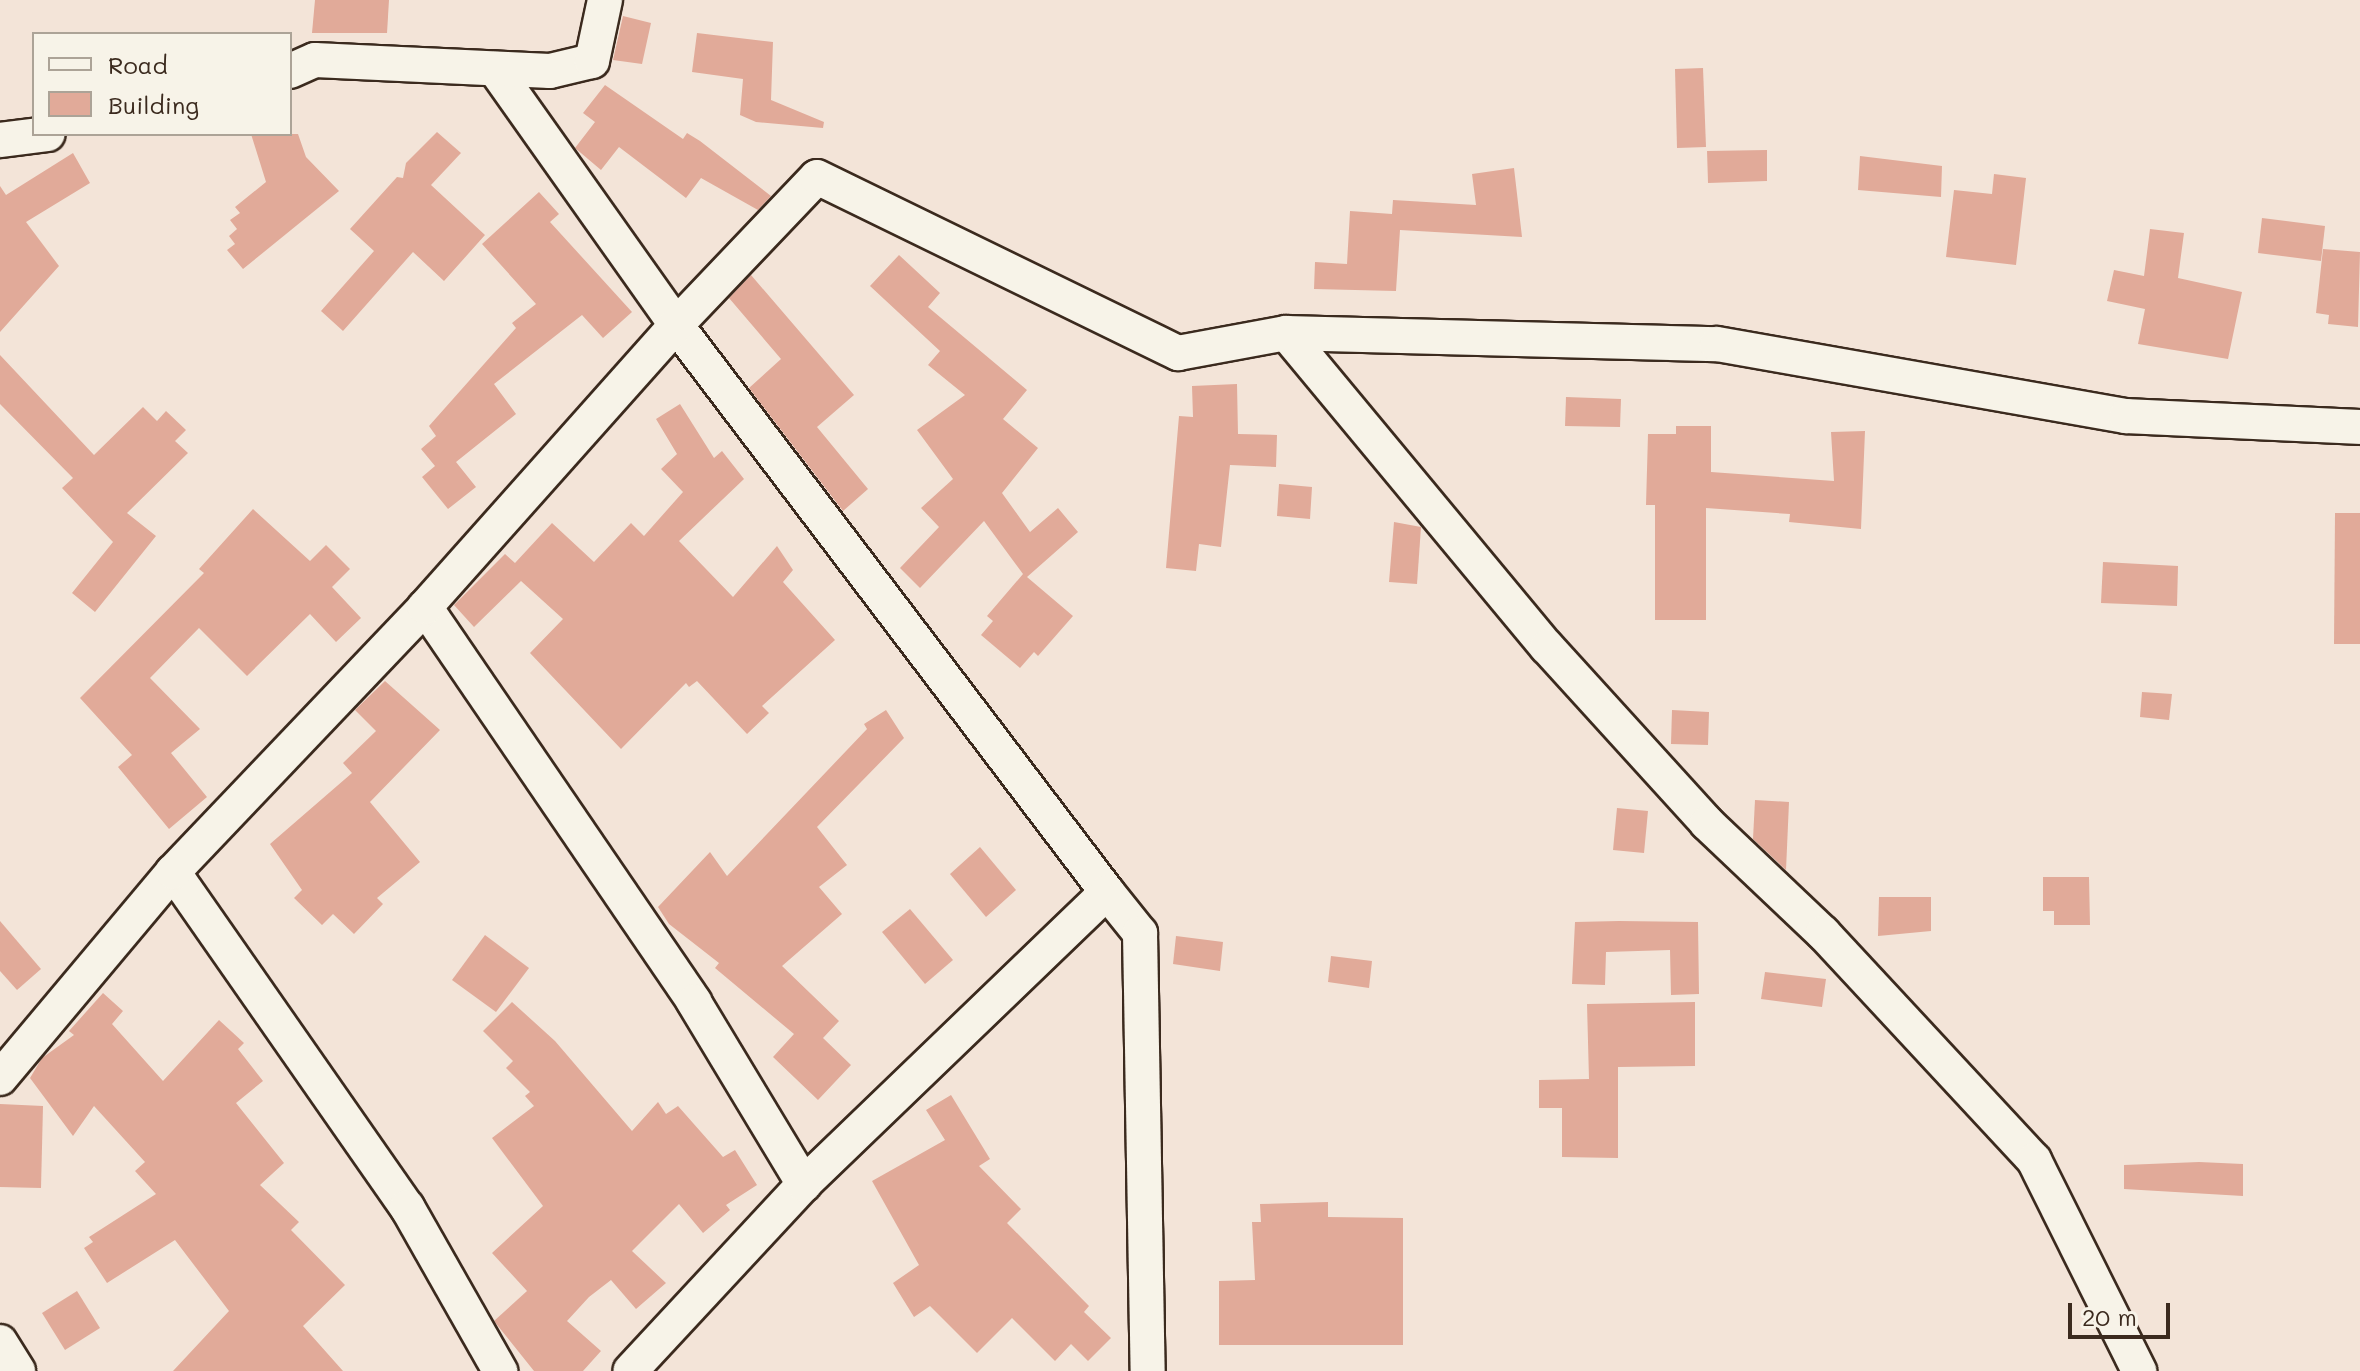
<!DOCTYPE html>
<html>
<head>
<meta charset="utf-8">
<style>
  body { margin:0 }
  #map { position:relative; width:2360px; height:1371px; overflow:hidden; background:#f3e4d8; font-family:Mali,sans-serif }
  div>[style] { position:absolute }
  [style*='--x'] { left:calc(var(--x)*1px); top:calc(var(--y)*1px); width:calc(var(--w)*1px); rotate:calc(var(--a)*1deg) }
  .building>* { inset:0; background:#e1aa99 }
  .roads { filter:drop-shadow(2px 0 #3b2a1e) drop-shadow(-2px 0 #3b2a1e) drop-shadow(0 2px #3b2a1e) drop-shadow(0 -2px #3b2a1e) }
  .minor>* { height:34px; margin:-17px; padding:0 17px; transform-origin:17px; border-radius:17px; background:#f7f3e8 }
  span { translate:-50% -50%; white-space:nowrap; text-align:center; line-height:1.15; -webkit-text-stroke:6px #f7f3e8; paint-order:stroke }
  .legend { position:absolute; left:32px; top:32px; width:260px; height:104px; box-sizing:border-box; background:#f7f3e8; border:2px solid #aca397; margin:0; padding:10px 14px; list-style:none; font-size:24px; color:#3b2a1e }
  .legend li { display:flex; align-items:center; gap:16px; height:40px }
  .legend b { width:40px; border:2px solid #aca397 }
  .scale { position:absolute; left:2068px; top:1303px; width:102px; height:36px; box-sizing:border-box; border:4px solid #3b2a1e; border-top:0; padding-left:10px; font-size:24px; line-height:28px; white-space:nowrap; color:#3b2a1e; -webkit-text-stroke:6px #f7f3e8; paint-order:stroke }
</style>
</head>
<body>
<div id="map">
  <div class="building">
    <div style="clip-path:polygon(315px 0,389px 0,387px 33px,312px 33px)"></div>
    <div style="clip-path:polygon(623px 16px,651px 23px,642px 64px,613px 60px)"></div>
    <div style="clip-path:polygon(697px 33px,773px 42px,771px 100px,824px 122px,823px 128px,756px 122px,740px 115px,743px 79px,692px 72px)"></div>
    <div style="clip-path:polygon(1703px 68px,1706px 147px,1677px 148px,1675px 69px)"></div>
    <div style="clip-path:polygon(605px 85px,683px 139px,687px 133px,700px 141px,771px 196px,758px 210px,701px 178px,686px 198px,619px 147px,601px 170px,575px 148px,595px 122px,583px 113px)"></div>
    <div style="clip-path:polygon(437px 132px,461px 153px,431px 185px,485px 235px,444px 281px,413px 252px,343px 331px,321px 311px,374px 251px,350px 229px,397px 177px,403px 178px,406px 163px)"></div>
    <div style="clip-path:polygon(251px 134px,298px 134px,306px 157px,339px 191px,243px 269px,227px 250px,235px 244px,229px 236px,237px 229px,230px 220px,240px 213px,235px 207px,266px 182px)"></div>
    <div style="clip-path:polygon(1767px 150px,1767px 181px,1708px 183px,1707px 151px)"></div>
    <div style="clip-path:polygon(73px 153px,90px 183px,26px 222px,59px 266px,0 332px,0 186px,6px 195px)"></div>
    <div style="clip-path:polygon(1860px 156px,1942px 166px,1941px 197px,1858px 190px)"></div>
    <div style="clip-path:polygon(1514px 168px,1522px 237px,1400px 230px,1396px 291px,1314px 289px,1315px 262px,1347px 264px,1350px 211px,1392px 214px,1393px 200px,1476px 205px,1472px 174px)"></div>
    <div style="clip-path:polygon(1994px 174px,2026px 178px,2016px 265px,1946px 257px,1954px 190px,1992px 194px)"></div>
    <div style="clip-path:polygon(539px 192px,559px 214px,550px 222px,632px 312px,603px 338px,582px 315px,494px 384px,516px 414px,456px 462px,476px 487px,448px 509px,422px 477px,435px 466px,421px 449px,436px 436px,429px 426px,516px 328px,512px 323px,536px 304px,482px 244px)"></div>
    <div style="clip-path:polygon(2262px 218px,2325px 226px,2321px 261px,2258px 253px)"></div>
    <div style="clip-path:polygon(2150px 229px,2184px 233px,2178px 278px,2242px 292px,2228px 359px,2138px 344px,2145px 309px,2107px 301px,2114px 270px,2144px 276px)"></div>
    <div style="clip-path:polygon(2323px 249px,2360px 252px,2358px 327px,2328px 324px,2329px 315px,2316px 313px)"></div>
    <div style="clip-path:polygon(899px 255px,940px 293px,928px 307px,1027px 390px,1003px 419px,1038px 448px,1002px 493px,1030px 532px,1058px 508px,1078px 532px,1027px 577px,1073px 616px,1038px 656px,1034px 652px,1020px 668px,981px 635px,993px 621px,987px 616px,1023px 574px,984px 521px,920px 588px,900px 568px,939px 527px,921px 508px,953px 479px,917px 430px,965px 395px,928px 365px,940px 351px,870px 286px)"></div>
    <div style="clip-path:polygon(751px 275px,854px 395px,817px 427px,868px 489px,843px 511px,749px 388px,781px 359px,729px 298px)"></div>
    <div style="clip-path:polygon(0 355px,94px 455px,143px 407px,157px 421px,166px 411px,186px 430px,175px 441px,188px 453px,127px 513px,156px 536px,95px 612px,72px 593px,113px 542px,62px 488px,73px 478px,0 404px)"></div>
    <div style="clip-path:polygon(1237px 384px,1238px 434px,1277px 435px,1276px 467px,1230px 465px,1221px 547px,1199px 544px,1196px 571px,1166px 568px,1179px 416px,1193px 417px,1192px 386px)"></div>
    <div style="clip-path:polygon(1566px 397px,1621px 399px,1620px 427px,1565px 426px)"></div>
    <div style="clip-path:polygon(680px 404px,714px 458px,722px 451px,744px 479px,679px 541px,733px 597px,777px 546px,793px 570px,783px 582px,835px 640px,762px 706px,769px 713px,747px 734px,697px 681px,689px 687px,686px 683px,621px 749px,530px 653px,563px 619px,521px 581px,474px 627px,454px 605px,505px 554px,515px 563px,552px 523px,594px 562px,631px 523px,644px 536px,683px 492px,661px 469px,677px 454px,656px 419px)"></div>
    <div style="clip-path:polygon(1676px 426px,1711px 426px,1711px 472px,1834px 481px,1831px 432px,1865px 431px,1861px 529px,1789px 522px,1790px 514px,1706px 508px,1706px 620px,1655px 620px,1655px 505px,1646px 505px,1648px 434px,1676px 434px)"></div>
    <div style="clip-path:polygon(1279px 484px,1312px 487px,1310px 519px,1277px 516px)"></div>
    <div style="clip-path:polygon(253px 509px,310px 561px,326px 545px,350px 569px,332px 587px,361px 618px,336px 642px,310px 614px,247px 676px,199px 628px,150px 678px,200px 729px,171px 753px,207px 797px,169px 829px,118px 767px,132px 755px,80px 698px,204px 573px,199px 569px)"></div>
    <div style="clip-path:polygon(2335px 513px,2360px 513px,2360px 644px,2334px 644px)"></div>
    <div style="clip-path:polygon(1394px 522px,1421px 527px,1417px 584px,1389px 582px)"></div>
    <div style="clip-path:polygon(2103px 562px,2178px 566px,2177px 606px,2101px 603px)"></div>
    <div style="clip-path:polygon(385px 681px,440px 730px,370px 802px,420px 862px,377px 898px,383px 904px,354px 934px,333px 914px,322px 925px,294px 898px,302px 890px,270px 844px,352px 773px,343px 763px,376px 731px,355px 710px)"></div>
    <div style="clip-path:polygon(2142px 692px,2172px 694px,2169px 720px,2140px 717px)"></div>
    <div style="clip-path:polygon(886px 710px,904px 738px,817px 827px,847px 865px,819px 887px,842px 914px,782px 966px,839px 1021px,823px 1038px,851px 1065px,818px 1100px,773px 1057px,794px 1034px,715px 968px,719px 963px,669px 924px,658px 907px,710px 852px,727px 876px,867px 729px,864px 724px)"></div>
    <div style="clip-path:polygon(1672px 710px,1709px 712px,1708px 745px,1671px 744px)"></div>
    <div style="clip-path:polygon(1755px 800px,1789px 802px,1786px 870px,1753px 839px)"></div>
    <div style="clip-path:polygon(1617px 808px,1648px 811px,1644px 853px,1613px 850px)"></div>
    <div style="clip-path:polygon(980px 847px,1016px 890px,986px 917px,950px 874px)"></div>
    <div style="clip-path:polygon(2043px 877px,2089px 877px,2090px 925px,2054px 925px,2054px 911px,2043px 911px)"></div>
    <div style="clip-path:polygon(1879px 897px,1931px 897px,1931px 931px,1878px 936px)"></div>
    <div style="clip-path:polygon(910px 909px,953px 960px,925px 984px,882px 932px)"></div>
    <div style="clip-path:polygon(0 921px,41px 969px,17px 990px,0 971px)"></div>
    <div style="clip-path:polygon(1619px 921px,1698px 922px,1699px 994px,1671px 995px,1670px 950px,1606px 952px,1605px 985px,1572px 984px,1575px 922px)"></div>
    <div style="clip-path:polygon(485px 935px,529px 968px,496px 1012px,452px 980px)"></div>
    <div style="clip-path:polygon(1176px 936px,1223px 942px,1220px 971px,1173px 964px)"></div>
    <div style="clip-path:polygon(1331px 956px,1372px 961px,1369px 988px,1328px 982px)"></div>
    <div style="clip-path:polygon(1765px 972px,1826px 979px,1822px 1007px,1761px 999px)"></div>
    <div style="clip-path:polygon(103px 993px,123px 1011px,112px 1024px,163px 1081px,219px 1020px,244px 1043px,238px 1049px,263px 1081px,236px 1103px,284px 1163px,260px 1185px,299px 1222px,291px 1230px,345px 1285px,303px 1326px,343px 1371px,173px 1371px,229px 1311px,175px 1240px,107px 1283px,84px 1248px,93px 1242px,89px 1237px,156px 1194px,135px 1171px,145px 1162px,94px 1106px,73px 1136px,30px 1078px,42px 1058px,74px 1035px,69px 1031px)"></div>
    <div style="clip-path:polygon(512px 1002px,555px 1041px,632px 1131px,658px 1102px,666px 1114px,678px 1106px,723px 1157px,735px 1150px,757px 1185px,726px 1205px,730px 1210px,703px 1233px,679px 1204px,632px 1251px,666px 1283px,636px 1309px,611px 1280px,589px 1297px,567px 1321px,601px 1351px,583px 1371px,534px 1371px,494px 1321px,527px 1291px,492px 1253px,543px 1206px,492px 1138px,534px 1106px,525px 1096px,530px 1092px,506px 1068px,513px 1061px,483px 1031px)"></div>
    <div style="clip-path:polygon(1695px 1002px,1695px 1066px,1618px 1067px,1618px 1158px,1562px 1157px,1562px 1108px,1539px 1108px,1539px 1080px,1589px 1079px,1587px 1004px)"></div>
    <div style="clip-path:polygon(951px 1095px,990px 1159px,979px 1166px,1021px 1209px,1007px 1223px,1089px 1306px,1084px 1312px,1111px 1338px,1088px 1361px,1071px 1344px,1055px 1361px,1012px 1318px,977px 1353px,930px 1306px,914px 1317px,893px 1283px,919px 1265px,872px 1181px,945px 1140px,926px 1110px)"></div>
    <div style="clip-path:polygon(0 1104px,43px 1106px,41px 1188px,0 1187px)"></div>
    <div style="clip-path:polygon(2199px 1162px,2243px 1164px,2243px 1196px,2124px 1189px,2124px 1165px)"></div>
    <div style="clip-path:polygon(1328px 1202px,1328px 1217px,1403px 1218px,1403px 1345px,1219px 1345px,1219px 1281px,1255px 1280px,1252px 1222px,1261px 1222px,1260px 1204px)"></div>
    <div style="clip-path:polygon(77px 1291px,100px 1328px,65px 1350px,42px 1313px)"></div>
  </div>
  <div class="roads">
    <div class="minor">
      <div style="--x:495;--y:69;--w:314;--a:54.7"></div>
      <div style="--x:676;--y:325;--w:712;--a:52.76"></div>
      <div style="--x:1107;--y:892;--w:421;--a:136.1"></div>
      <div style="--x:804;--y:1184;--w:255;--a:132.9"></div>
      <div style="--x:290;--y:71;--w:27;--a:-24"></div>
      <div style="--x:315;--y:60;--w:235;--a:2.7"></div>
      <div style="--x:550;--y:71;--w:43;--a:-13.4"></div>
      <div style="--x:592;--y:61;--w:62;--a:-78"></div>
      <div style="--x:0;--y:140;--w:48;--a:-7.1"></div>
      <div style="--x:1286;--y:333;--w:408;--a:50.3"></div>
      <div style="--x:1547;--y:647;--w:238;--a:47.7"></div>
      <div style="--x:1707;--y:823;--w:160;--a:43.5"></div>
      <div style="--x:1823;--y:933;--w:310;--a:47.1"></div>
      <div style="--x:2034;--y:1160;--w:236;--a:63.5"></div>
      <div style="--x:425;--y:607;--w:478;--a:55.7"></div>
      <div style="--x:694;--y:1002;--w:213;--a:58.9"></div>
      <div style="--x:173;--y:872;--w:409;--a:55.1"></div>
      <div style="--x:407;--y:1207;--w:189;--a:60.4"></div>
      <div style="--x:1107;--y:892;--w:53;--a:51.2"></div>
      <div style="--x:1140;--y:933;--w:438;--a:89"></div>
      <div style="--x:0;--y:1078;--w:269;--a:-50"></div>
      <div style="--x:173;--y:872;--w:366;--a:-46.4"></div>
      <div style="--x:425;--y:607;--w:378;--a:-48.3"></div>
      <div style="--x:676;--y:325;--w:204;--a:-46.4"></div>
      <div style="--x:817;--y:177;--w:402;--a:26"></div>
      <div style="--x:1178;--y:353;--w:110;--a:-10.5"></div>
      <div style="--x:1286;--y:333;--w:431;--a:1.5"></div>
      <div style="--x:1717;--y:344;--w:415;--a:10"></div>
      <div style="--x:2126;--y:416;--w:234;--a:2.7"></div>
      <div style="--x:0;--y:1342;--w:34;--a:58"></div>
    </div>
  </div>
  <ul class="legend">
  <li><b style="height:10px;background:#f7f3e8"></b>Road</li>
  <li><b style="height:22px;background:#e1aa99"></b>Building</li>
  </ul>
  <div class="scale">20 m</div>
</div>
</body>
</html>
